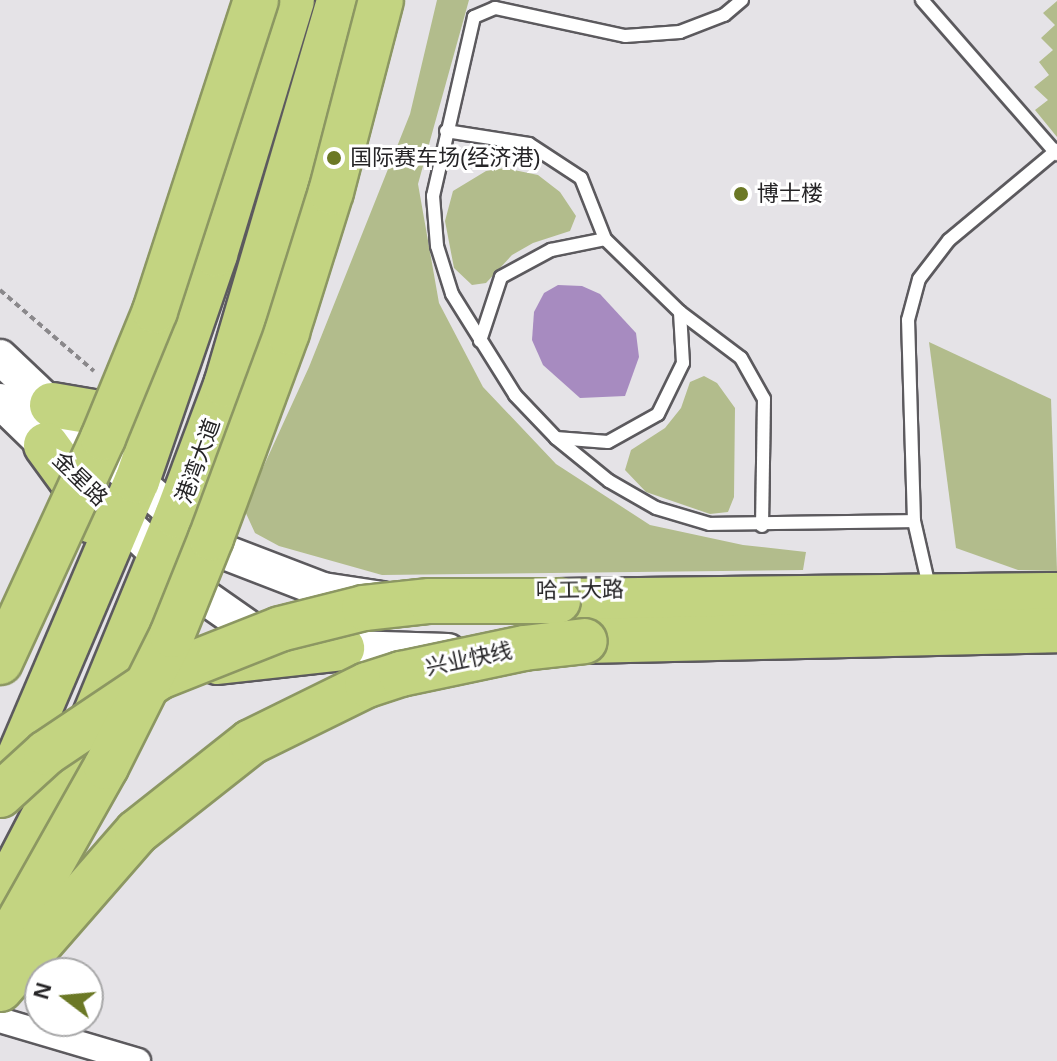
<!DOCTYPE html>
<html>
<head>
<meta charset="utf-8">
<style>
  body { margin:0 }
  #map { position:relative; width:1057px; height:1061px; overflow:hidden; background:#e5e3e7; font-family:Arial,"Noto Sans SC",sans-serif }
  div>[style] { position:absolute }
  [style*='--x'] { left:calc(var(--x)*1px); top:calc(var(--y)*1px); width:calc(var(--w)*1px); rotate:calc(var(--a)*1deg) }
  .green>* { inset:0; background:#b2bc8c }
  .water>* { inset:0; background:#a78bc0 }
  .path>* { height:4px; margin-top:-2px; transform-origin:0; background:repeating-linear-gradient(90deg,#8a888b 0 6px,transparent 0 10px) }
  .roads { filter:drop-shadow(2px 0 #5c5a5e) drop-shadow(-2px 0 #5c5a5e) drop-shadow(0 2px #5c5a5e) drop-shadow(0 -2px #5c5a5e) }
  .lane>* { height:12px; margin:-6px; padding:0 6px; transform-origin:6px; border-radius:6px; background:#fff }
  .street>* { height:24px; margin:-12px; padding:0 12px; transform-origin:12px; border-radius:12px; background:#fff }
  .secondary>* { height:34px; margin:-17px; padding:0 17px; transform-origin:17px; border-radius:17px; background:#fff }
  .highway>* { height:44px; margin:-22px; padding:0 22px; transform-origin:22px; border-radius:22px; background:#c3d481 }
  .bridges { filter:drop-shadow(2px 0 #8c9762) drop-shadow(-2px 0 #8c9762) drop-shadow(0 2px #8c9762) drop-shadow(0 -2px #8c9762) }
  .highway-bridge>* { height:44px; margin:-22px; padding:0 22px; transform-origin:22px; border-radius:22px; background:#c3d481 }
  .dots>* { width:22px; height:22px; translate:-50% -50%; box-sizing:border-box; border:4px solid #fff; border-radius:50% }
  span { translate:-50% -50%; white-space:nowrap; text-align:center; line-height:1.15; -webkit-text-stroke:6px #fff; paint-order:stroke }
  .poi-label { font-size:22px; color:#262527 }
  .left { translate:0 -50%; text-align:left }
  .street-label { font-size:22px; color:#262527 }
  .north { position:absolute; left:24px; top:957px; width:80px; height:80px; box-sizing:border-box; background:#fff; border:2px solid #a8a8a9; border-radius:50%; rotate:286deg; font-size:22px; font-weight:700; line-height:32px; text-align:center; color:#262527 }
  .north::after { content:''; display:block; margin:auto; width:28px; height:36px; background:#6b7825; clip-path:polygon(50% 0,100% 100%,50% 72%,0 100%) }
</style>
</head>
<body>
<div id="map">
  <div class="green">
    <div style="clip-path:polygon(437px 0,469px 0,418px 184px,439px 303px,483px 387px,556px 464px,650px 525px,743px 545px,806px 552px,803px 570px,382px 575px,279px 546px,255px 533px,244px 509px,309px 367px,410px 114px)"></div>
    <div style="clip-path:polygon(1057px 1px,1057px 137px,1035px 110px,1048px 100px,1034px 87px,1049px 75px,1039px 62px,1053px 50px,1041px 38px,1055px 25px,1043px 13px)"></div>
    <div style="clip-path:polygon(505px 168px,538px 175px,560px 192px,576px 216px,570px 231px,533px 243px,512px 255px,486px 283px,472px 285px,454px 268px,445px 221px,453px 191px,486px 171px)"></div>
    <div style="clip-path:polygon(929px 342px,1051px 399px,1057px 571px,1018px 570px,956px 548px)"></div>
    <div style="clip-path:polygon(704px 376px,717px 383px,735px 408px,734px 497px,728px 512px,710px 514px,646px 492px,625px 470px,631px 450px,665px 428px,681px 408px,690px 382px)"></div>
  </div>
  <div class="water">
    <div style="clip-path:polygon(558px 285px,582px 286px,600px 294px,636px 333px,639px 357px,625px 396px,580px 398px,543px 365px,532px 340px,534px 312px,544px 293px)"></div>
  </div>
  <div class="path">
    <div style="--x:0;--y:290;--w:124;--a:40.8"></div>
  </div>
  <div class="roads">
    <div class="lane">
      <div style="--x:742;--y:0;--w:23;--a:140"></div>
      <div style="--x:724;--y:15;--w:47;--a:158.9"></div>
      <div style="--x:680;--y:32;--w:55;--a:175.8"></div>
      <div style="--x:625;--y:36;--w:133;--a:-167.8"></div>
      <div style="--x:495;--y:8;--w:23;--a:157"></div>
      <div style="--x:474;--y:17;--w:184;--a:102.9"></div>
      <div style="--x:433;--y:196;--w:50;--a:85.4"></div>
      <div style="--x:437;--y:246;--w:50;--a:72.6"></div>
      <div style="--x:452;--y:294;--w:119;--a:58"></div>
      <div style="--x:515;--y:395;--w:59;--a:46.4"></div>
      <div style="--x:556;--y:438;--w:68;--a:39.1"></div>
      <div style="--x:609;--y:481;--w:54;--a:29.9"></div>
      <div style="--x:656;--y:508;--w:56;--a:16.5"></div>
      <div style="--x:710;--y:524;--w:204;--a:-0.8"></div>
      <div style="--x:922;--y:0;--w:205;--a:48.8"></div>
      <div style="--x:446;--y:131;--w:84;--a:8.9"></div>
      <div style="--x:529;--y:144;--w:62;--a:33.2"></div>
      <div style="--x:581;--y:178;--w:66;--a:68.5"></div>
      <div style="--x:605;--y:239;--w:105;--a:44.2"></div>
      <div style="--x:680;--y:312;--w:76;--a:37"></div>
      <div style="--x:741;--y:358;--w:47;--a:60.7"></div>
      <div style="--x:764;--y:399;--w:127;--a:90.9"></div>
      <div style="--x:480;--y:341;--w:67;--a:-71.8"></div>
      <div style="--x:501;--y:277;--w:57;--a:-28.4"></div>
      <div style="--x:551;--y:250;--w:55;--a:-11.5"></div>
      <div style="--x:556;--y:438;--w:52;--a:4.4"></div>
      <div style="--x:608;--y:442;--w:57;--a:-29.2"></div>
      <div style="--x:658;--y:414;--w:57;--a:-63.9"></div>
      <div style="--x:683;--y:363;--w:51;--a:-93.4"></div>
      <div style="--x:928;--y:582;--w:63;--a:-102.9"></div>
      <div style="--x:914;--y:521;--w:201;--a:-91.7"></div>
      <div style="--x:908;--y:320;--w:42;--a:-75"></div>
      <div style="--x:919;--y:279;--w:49;--a:-52.4"></div>
      <div style="--x:949;--y:240;--w:141;--a:-39.8"></div>
    </div>
    <div class="street">
      <div style="--x:0;--y:1020;--w:144;--a:16.5"></div>
    </div>
    <div class="secondary">
      <div style="--x:0;--y:357;--w:129;--a:43.4"></div>
      <div style="--x:94;--y:446;--w:163;--a:39.8"></div>
      <div style="--x:219;--y:550;--w:111;--a:21"></div>
      <div style="--x:323;--y:590;--w:60;--a:8.7"></div>
      <div style="--x:0;--y:401;--w:88;--a:44.1"></div>
      <div style="--x:106;--y:505;--w:129;--a:43.4"></div>
      <div style="--x:200;--y:594;--w:68;--a:34.9"></div>
      <div style="--x:256;--y:633;--w:63;--a:12.9"></div>
      <div style="--x:317;--y:647;--w:131;--a:1.7"></div>
    </div>
    <div class="highway">
      <div style="--x:52;--y:405;--w:55;--a:9.5"></div>
      <div style="--x:106;--y:414;--w:44;--a:-17.2"></div>
      <div style="--x:46;--y:445;--w:54;--a:54"></div>
      <div style="--x:78;--y:489;--w:35;--a:66"></div>
      <div style="--x:558;--y:601;--w:499;--a:-0.7"></div>
      <div style="--x:585;--y:641;--w:472;--a:-1.3"></div>
      <div style="--x:218;--y:662;--w:125;--a:-6.4"></div>
      <div style="--x:5;--y:790;--w:336;--a:-66.9"></div>
      <div style="--x:137;--y:481;--w:240;--a:-71"></div>
      <div style="--x:215;--y:254;--w:265;--a:-73.1"></div>
      <div style="--x:0;--y:900;--w:195;--a:-62.5"></div>
      <div style="--x:90;--y:727;--w:228;--a:-67.6"></div>
      <div style="--x:177;--y:516;--w:140;--a:-69.5"></div>
      <div style="--x:226;--y:385;--w:401;--a:-73.6"></div>
    </div>
  </div>
  <div class="bridges">
    <div class="highway-bridge">
      <div style="--x:0;--y:662;--w:247;--a:-65.3"></div>
      <div style="--x:103;--y:438;--w:137;--a:-67.7"></div>
      <div style="--x:155;--y:311;--w:327;--a:-72"></div>
      <div style="--x:0;--y:795;--w:62;--a:-42.4"></div>
      <div style="--x:46;--y:753;--w:136;--a:-33.9"></div>
      <div style="--x:159;--y:677;--w:130;--a:-21.6"></div>
      <div style="--x:280;--y:629;--w:87;--a:-14"></div>
      <div style="--x:364;--y:608;--w:66;--a:-6.1"></div>
      <div style="--x:430;--y:601;--w:128;--a:0"></div>
      <div style="--x:0;--y:955;--w:216;--a:-60.6"></div>
      <div style="--x:106;--y:767;--w:148;--a:-63.4"></div>
      <div style="--x:172;--y:635;--w:105;--a:-68.1"></div>
      <div style="--x:211;--y:538;--w:220;--a:-69.7"></div>
      <div style="--x:287;--y:332;--w:147;--a:-72.6"></div>
      <div style="--x:331;--y:192;--w:198;--a:-75.4"></div>
      <div style="--x:0;--y:989;--w:208;--a:-48.9"></div>
      <div style="--x:137;--y:832;--w:145;--a:-38.3"></div>
      <div style="--x:251;--y:742;--w:129;--a:-26.2"></div>
      <div style="--x:367;--y:685;--w:36;--a:-18"></div>
      <div style="--x:401;--y:674;--w:126;--a:-11.9"></div>
      <div style="--x:524;--y:648;--w:61;--a:-6.5"></div>
    </div>
  </div>
  <div class="dots">
    <div style="left:334px;top:158px;background:#6b7825"></div>
    <div style="left:741px;top:194px;background:#6b7825"></div>
  </div>
  <div class="poi-label">
    <span class="left" style="left:350px;top:158px">国际赛车场(经济港)</span>
    <span class="left" style="left:757px;top:194px">博士楼</span>
  </div>
  <div class="street-label">
    <span style="left:198px;top:461px;rotate:-70deg">港湾大道</span>
    <span style="left:80px;top:479px;rotate:44deg">金星路</span>
    <span style="left:580px;top:590px;rotate:-1deg">哈工大路</span>
    <span style="left:469px;top:659px;rotate:-12deg">兴业快线</span>
  </div>
  <div class="north">N</div>
</div>
</body>
</html>
